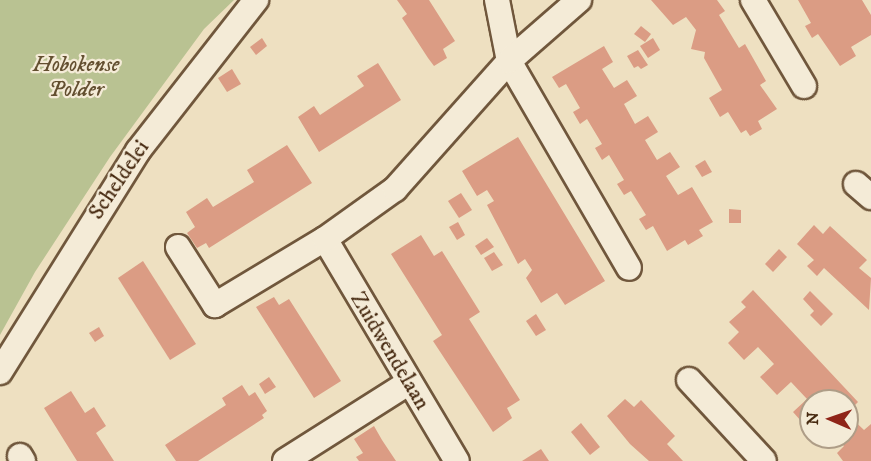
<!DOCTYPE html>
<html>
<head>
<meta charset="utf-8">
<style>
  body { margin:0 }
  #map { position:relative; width:871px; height:461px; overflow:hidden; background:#eee0c1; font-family:"IM FELL DW Pica",serif }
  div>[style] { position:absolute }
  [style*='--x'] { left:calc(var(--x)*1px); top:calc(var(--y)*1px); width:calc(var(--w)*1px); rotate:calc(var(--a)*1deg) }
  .green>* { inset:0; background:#b9c292 }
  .building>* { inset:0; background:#db9c84 }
  .roads { filter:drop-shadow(2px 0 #70573c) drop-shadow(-2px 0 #70573c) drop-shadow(0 2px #70573c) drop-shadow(0 -2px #70573c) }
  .minor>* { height:24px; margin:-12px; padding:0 12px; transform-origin:12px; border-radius:12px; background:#f4ebd7 }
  span { translate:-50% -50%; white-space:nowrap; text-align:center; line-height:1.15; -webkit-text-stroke:4.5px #f4ebd7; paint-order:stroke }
  .park-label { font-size:22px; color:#634f30; font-style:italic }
  .street-label { font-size:22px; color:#462910 }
  .north { position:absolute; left:799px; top:389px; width:60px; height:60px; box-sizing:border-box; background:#f4ebd7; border:2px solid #ae9d87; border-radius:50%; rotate:272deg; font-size:16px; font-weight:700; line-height:24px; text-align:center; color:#462910 }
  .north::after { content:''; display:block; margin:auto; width:21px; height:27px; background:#8f2418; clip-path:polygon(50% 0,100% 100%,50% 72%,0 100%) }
</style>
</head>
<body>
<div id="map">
  <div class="green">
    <div style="clip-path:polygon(0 0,234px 0,204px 29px,110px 157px,35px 272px,0 335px)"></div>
  </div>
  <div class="building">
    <div style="clip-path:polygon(397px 0,429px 0,455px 41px,443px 49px,447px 58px,434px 66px,428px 58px,402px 18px,407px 14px)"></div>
    <div style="clip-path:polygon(651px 0,717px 0,725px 11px,719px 15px,739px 48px,745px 44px,766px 81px,760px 85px,777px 109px,758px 121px,762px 129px,750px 136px,746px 130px,741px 133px,728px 112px,720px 117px,709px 98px,722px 90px,704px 58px,705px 52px,691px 49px,696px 30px,686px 17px,673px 25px)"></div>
    <div style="clip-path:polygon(798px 0,862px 0,871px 15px,871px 35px,851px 47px,856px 56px,840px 66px,818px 34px,812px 38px,805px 26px,811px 23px)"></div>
    <div style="clip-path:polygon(641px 26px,651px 34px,645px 42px,634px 34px)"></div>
    <div style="clip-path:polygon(262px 38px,267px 46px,256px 55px,250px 47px)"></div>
    <div style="clip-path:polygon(653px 38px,660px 50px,648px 58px,640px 46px)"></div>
    <div style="clip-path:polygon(604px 46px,613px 62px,602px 69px,614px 88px,627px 80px,637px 96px,624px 104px,635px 124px,648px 116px,658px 132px,645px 140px,657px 160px,670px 152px,680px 167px,666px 176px,678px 195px,692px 187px,713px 222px,699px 230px,703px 236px,688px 245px,685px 240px,667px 251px,653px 226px,646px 230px,639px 219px,646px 215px,631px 191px,624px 195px,617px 184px,624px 180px,609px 155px,602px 160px,595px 148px,602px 144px,587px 119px,580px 124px,573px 112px,580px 108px,566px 84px,559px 88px,552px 77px)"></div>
    <div style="clip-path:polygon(638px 50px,648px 65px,641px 69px,638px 66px,634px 68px,627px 56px)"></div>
    <div style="clip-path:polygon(378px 63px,401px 100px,319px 152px,298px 117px,314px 106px,320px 115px,364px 86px,357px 76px)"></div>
    <div style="clip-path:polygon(232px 69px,241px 84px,227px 92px,218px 78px)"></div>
    <div style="clip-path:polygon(518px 137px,605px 281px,565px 305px,557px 293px,541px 303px,526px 278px,532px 270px,525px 259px,518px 264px,487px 205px,494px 201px,487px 190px,477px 196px,462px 171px)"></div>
    <div style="clip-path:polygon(287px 145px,312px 183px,209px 248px,206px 243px,197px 248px,187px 233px,195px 227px,186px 212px,207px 198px,213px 207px,254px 182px,247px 170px)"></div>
    <div style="clip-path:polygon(705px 160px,712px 172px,702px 177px,695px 166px)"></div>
    <div style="clip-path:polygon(461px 193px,472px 210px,459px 218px,448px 201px)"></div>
    <div style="clip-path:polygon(729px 209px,741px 210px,741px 223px,729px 223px)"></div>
    <div style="clip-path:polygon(458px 222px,465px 235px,457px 240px,449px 227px)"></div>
    <div style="clip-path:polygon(814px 225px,823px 234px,830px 226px,867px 260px,859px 268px,871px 278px,869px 310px,824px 268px,817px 276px,807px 266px,814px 260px,797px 244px)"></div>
    <div style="clip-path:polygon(421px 235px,434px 256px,442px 251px,480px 312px,469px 319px,520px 400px,507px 408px,512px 418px,493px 432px,433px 341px,442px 335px,391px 254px)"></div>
    <div style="clip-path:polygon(487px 238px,494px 247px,481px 255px,475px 246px)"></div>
    <div style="clip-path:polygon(779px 249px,787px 257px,773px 272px,765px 264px)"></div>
    <div style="clip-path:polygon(494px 252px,503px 265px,492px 271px,484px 258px)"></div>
    <div style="clip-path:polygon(143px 261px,196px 344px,170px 360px,118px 278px)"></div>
    <div style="clip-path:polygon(753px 290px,858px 402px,847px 413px,847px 401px,811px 401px,809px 430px,793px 412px,807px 399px,791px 382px,777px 395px,760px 377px,774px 364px,758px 347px,744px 360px,728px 343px,739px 332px,729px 322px,746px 307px,741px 302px)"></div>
    <div style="clip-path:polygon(810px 291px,833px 314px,821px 326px,810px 315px,814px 311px,803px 299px)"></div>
    <div style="clip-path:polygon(274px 297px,279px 305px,289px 299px,341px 381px,314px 398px,256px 307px)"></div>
    <div style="clip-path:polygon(536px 314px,546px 330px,536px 336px,526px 321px)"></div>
    <div style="clip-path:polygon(99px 327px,104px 336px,95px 342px,89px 333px)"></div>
    <div style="clip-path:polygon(269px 377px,276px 387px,265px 394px,259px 384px)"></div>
    <div style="clip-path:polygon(242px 385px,249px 396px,255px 392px,267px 411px,262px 415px,264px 418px,198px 461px,176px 461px,165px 445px,226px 405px,222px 398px)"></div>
    <div style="clip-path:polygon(71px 391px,85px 413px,94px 407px,106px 426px,96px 433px,114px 461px,77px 461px,44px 408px)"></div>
    <div style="clip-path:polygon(625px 399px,634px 407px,641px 400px,675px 436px,667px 444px,683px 461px,649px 461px,630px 444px,607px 416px)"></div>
    <div style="clip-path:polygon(847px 414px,864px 430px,871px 424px,871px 461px,843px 461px,837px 453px,844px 446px,836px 437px,847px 437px)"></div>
    <div style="clip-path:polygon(581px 423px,600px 447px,590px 455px,571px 432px)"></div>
    <div style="clip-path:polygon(374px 426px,382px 440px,396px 461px,359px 461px,356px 457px,363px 453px,354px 439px)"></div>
    <div style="clip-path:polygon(541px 449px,549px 461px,522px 461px)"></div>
  </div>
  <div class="roads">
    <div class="minor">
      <div style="--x:497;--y:0;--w:62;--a:78.9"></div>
      <div style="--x:509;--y:61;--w:239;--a:59.9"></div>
      <div style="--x:753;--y:0;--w:100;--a:59.3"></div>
      <div style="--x:856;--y:184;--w:20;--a:41"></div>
      <div style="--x:325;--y:239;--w:258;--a:59.3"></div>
      <div style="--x:178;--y:247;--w:69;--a:57.5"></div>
      <div style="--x:215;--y:305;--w:128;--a:-31"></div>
      <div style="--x:325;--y:239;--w:86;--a:-35.5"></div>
      <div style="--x:395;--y:189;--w:171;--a:-48.3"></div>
      <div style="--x:509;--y:61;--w:93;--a:-41.1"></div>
      <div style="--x:0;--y:372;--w:261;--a:-58"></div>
      <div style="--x:138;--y:151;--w:192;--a:-52"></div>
      <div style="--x:689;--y:380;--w:110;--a:47.2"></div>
      <div style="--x:20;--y:456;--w:6;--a:59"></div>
      <div style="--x:285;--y:461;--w:146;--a:-32.4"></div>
    </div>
  </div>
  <div class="park-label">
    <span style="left:76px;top:77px">Hobokense<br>Polder</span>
  </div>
  <div class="street-label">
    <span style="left:119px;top:180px;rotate:-56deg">Scheldelei</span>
    <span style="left:390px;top:351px;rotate:59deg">Zuidwendelaan</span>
  </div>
  <div class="north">N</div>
</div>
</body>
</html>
